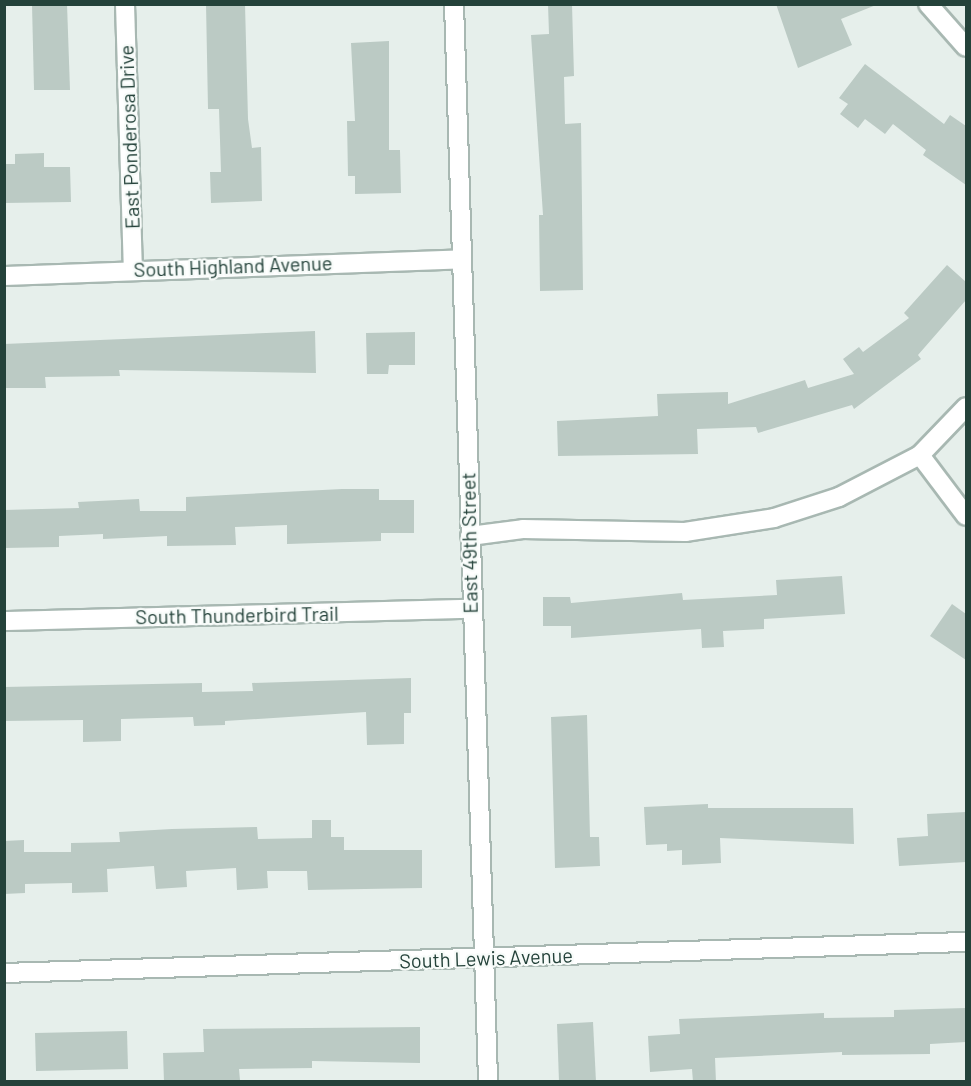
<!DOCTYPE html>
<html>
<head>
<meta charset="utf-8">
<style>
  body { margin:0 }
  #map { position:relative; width:971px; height:1086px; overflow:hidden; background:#e6efeb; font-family:Barlow,sans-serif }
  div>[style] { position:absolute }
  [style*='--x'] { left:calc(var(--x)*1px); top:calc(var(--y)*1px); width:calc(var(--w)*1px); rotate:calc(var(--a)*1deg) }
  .building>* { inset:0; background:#bbcac4 }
  .roads { filter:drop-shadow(2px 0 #a8b8b2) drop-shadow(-2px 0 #a8b8b2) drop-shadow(0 2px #a8b8b2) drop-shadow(0 -2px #a8b8b2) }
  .minor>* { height:18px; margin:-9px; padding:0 9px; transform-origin:9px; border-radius:9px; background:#fff }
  span { translate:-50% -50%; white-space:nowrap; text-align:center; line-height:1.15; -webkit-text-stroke:4.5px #f7fbf9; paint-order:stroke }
  .street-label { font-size:20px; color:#24423a }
  .frame { position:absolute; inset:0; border:6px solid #24423a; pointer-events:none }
</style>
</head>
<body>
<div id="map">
  <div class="building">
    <div style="clip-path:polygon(32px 4px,67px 4px,70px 90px,34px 90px)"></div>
    <div style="clip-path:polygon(206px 4px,245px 4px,248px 119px,252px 148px,261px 147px,262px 201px,211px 203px,210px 172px,221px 172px,219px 109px,208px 109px)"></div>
    <div style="clip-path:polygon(548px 4px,572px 4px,574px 76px,564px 77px,565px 124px,581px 123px,583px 290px,540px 291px,539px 215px,543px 215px,531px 35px,549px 34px)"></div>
    <div style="clip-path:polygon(776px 4px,876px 4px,876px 5px,841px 19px,852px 45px,798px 68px)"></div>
    <div style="clip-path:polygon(389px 41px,389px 150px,400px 150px,401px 193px,355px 194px,355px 176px,348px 176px,347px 121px,355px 121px,351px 43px)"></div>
    <div style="clip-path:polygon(865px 64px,944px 124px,950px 115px,966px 126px,966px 185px,923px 155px,926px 150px,893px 124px,885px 134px,865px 119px,858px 128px,840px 114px,848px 104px,839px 98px)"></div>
    <div style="clip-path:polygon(44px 153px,44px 167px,70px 167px,71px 202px,4px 203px,4px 164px,15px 164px,15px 154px)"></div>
    <div style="clip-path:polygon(947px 265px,966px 282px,966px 300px,918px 355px,921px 359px,854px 409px,852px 405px,758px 433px,756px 427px,697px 429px,698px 454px,558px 456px,557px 421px,658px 416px,657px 394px,728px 392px,728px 404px,805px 380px,808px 388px,854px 374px,843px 359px,859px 347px,863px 352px,909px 318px,904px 313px)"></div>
    <div style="clip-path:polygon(315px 331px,316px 373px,119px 370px,120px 376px,45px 377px,46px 388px,4px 388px,4px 344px)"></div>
    <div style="clip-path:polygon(415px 332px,415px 365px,389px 365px,388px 374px,367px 374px,366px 333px)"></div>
    <div style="clip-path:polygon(342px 489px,379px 489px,379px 500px,414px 500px,414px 533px,381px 533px,381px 541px,287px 544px,287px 525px,235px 527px,236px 545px,167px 546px,167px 536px,103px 539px,103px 534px,59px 536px,59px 547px,4px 548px,4px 510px,79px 508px,78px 502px,139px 499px,140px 511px,186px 511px,186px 497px)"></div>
    <div style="clip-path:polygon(842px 576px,845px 614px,764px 619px,764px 629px,723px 631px,724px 647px,702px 648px,701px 629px,571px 638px,571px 626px,543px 626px,543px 597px,570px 597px,571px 603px,682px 593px,683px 600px,777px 595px,776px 580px)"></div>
    <div style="clip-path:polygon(952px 604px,966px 614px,966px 660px,930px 636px)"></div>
    <div style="clip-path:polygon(411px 678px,411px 713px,404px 713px,404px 744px,367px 745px,366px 712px,225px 721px,225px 725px,194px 726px,193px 717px,121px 719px,121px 741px,83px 742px,83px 720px,4px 721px,4px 687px,202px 683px,202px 692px,253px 691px,252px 683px)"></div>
    <div style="clip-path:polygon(587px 715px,590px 837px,599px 837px,600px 866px,555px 868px,551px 717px)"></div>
    <div style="clip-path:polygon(708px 804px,708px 808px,853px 808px,854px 844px,720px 838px,721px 863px,682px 865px,682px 850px,667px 851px,667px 844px,646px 845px,644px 807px)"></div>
    <div style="clip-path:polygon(966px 812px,966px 862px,899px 866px,897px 838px,928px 836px,927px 814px)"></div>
    <div style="clip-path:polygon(312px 820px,331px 820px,331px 837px,344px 837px,344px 850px,422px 850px,422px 888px,308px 890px,307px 871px,267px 871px,268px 888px,237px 890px,236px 868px,186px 871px,187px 887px,156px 889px,154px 866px,107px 869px,108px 892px,72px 893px,72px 883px,25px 884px,25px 893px,4px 894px,4px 841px,24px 840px,24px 852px,71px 852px,71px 843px,120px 842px,119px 832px,172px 829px,257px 827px,258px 839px,312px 838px)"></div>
    <div style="clip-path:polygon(966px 1008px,966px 1042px,930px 1044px,930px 1054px,842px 1055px,842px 1052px,715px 1058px,716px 1082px,693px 1082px,692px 1069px,650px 1072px,648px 1036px,680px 1034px,679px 1019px,824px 1013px,824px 1018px,894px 1017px,894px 1010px)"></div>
    <div style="clip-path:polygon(593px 1022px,596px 1082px,559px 1082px,557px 1024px)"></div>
    <div style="clip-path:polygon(420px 1027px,420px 1063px,312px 1061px,312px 1068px,239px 1069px,240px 1080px,164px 1082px,163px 1053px,204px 1052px,203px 1029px)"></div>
    <div style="clip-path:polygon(127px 1031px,128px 1069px,36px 1071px,35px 1033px)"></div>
  </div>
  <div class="roads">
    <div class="minor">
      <div style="--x:125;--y:4;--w:265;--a:88.3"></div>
      <div style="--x:454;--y:4;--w:1079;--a:88.19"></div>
      <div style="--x:928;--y:4;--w:57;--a:48.5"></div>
      <div style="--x:4;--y:276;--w:458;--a:-2.1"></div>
      <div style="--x:920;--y:455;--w:76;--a:53"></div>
      <div style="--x:470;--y:536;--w:53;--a:-7.5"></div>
      <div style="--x:523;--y:529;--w:162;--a:1.1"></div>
      <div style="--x:685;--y:532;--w:90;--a:-8.9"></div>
      <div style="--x:774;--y:518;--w:68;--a:-17.9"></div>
      <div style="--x:839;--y:497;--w:91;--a:-27.4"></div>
      <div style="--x:920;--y:455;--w:66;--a:-46.2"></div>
      <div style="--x:4;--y:621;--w:466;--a:-1.5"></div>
      <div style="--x:4;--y:973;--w:962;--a:-1.85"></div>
    </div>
  </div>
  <div class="street-label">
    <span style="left:129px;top:137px;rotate:-92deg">East Ponderosa Drive</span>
    <span style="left:233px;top:266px;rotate:-2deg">South Highland Avenue</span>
    <span style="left:469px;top:543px;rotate:-91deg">East 49th Street</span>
    <span style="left:237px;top:615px;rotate:-1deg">South Thunderbird Trail</span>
    <span style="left:486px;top:958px;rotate:-2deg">South Lewis Avenue</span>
  </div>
  <div class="frame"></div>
</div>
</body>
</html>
